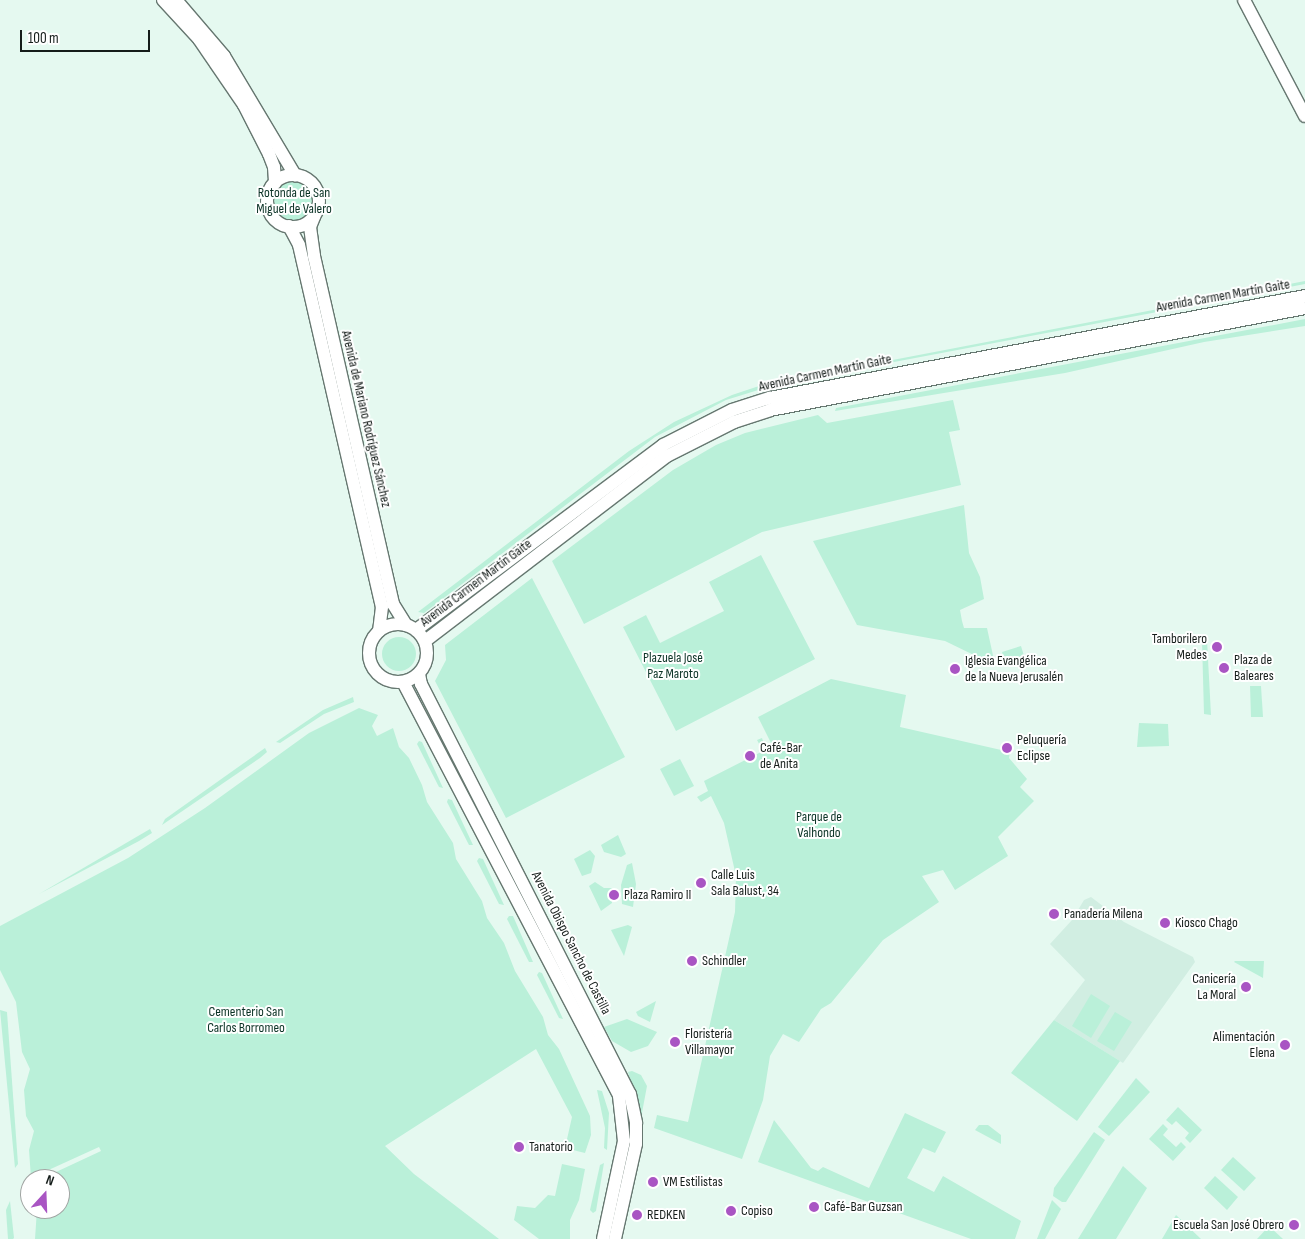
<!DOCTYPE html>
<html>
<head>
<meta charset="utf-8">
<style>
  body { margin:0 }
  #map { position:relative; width:1305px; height:1239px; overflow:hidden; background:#e5f9f0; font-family:"Sofia Sans Condensed",sans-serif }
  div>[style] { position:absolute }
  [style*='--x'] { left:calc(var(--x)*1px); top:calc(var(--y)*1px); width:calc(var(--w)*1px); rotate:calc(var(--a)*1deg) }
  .built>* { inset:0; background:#d1eee2 }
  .green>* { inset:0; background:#baf0d9 }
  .round { border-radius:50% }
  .roads { filter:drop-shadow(1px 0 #667770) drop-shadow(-1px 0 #667770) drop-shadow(0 1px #667770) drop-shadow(0 -1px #667770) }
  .secondary>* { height:12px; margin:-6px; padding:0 6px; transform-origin:6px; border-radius:6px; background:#fff }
  .secondary>.ring { margin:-6px; padding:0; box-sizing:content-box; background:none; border:12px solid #fff; border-radius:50% }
  .dots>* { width:14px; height:14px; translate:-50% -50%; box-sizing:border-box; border:2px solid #fff; border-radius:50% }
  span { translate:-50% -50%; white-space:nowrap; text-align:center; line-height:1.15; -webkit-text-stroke:4px #fff; paint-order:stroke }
  .park-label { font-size:14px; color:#0a3225 }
  .street-label { font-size:14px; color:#151d1a }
  .poi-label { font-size:14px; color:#151d1a }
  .right { translate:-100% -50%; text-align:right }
  .left { translate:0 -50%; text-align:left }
  .north { position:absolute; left:20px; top:1169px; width:50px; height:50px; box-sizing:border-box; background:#fff; border:1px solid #a1a5a3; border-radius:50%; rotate:20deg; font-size:14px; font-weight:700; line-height:20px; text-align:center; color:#151d1a }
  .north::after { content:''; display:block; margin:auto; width:18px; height:22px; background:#a955c3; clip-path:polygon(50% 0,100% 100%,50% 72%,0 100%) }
  .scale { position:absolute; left:20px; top:30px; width:130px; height:22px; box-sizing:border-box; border:2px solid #151d1a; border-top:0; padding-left:6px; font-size:15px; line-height:18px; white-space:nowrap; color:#151d1a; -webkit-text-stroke:4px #fff; paint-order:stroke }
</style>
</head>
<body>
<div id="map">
  <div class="built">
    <div style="clip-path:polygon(1091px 897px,1124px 922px,1193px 957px,1195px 962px,1123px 1063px,1054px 1020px,1085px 980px,1050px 944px,1072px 920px,1084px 900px)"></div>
  </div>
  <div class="green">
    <div class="round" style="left:274px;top:181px;width:40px;height:40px"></div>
    <div style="clip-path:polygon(1305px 281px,1305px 284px,778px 384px,726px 400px,655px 437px,424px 613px,418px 612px,629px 451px,674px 422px,732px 395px,762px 385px)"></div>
    <div style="clip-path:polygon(1305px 319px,1305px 326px,1204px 342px,1065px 373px,835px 411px,836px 408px)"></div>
    <div style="clip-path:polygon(953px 400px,960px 430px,949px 432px,961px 485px,762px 532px,584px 624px,552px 561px,673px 470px,716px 445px,745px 433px,818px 415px,827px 423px)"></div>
    <div style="clip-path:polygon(964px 505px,969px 553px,980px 577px,984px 599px,960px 610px,962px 621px,964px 628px,987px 628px,994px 660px,984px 660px,945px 641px,857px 625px,813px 541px)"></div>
    <div style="clip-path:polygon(761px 555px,815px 659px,676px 731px,623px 627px,646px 615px,660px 643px,724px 611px,709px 582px)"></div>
    <div style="clip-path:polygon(532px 578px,625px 757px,506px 818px,435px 681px,446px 660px,445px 645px)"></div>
    <div class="round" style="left:382px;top:637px;width:34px;height:34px"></div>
    <div style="clip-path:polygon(1207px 640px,1211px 715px,1204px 714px,1202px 641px)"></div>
    <div style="clip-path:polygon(1021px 646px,1025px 659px,1020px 659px,1015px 667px,1006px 665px,1002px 652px)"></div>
    <div style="clip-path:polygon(831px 679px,906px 695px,900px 727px,1010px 752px,1009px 758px,1027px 779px,1020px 787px,1034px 801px,998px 837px,1008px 856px,955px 890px,943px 870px,922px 876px,939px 902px,883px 940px,831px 1003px,821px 1009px,799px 1042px,783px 1034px,770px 1056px,763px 1100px,742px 1159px,654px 1128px,657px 1115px,688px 1122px,735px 912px,736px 876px,724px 823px,711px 796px,701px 802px,697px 797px,708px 791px,704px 781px,763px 751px,757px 740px,762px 738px,766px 750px,773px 747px,758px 717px)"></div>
    <div style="clip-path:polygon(1250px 686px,1261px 686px,1263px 717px,1251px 717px)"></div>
    <div style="clip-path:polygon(353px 697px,354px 702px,324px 714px,280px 743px,276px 742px,323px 710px)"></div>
    <div style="clip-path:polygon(359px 708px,378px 715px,372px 726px,377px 736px,393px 728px,399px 747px,409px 758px,422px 785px,427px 802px,453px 843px,456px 859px,482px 901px,487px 918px,504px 943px,515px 971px,543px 1017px,548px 1035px,559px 1049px,590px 1116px,591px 1135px,585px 1153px,565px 1148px,572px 1117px,536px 1049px,385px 1146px,414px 1174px,499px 1239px,35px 1239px,37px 1209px,60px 1209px,60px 1179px,41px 1179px,101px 1151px,99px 1147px,31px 1178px,29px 1150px,34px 1131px,26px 1116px,24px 1090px,30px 1069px,22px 1052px,16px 1002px,0 970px,0 926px,128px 858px,205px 808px,309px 733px)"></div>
    <div style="clip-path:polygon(1139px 723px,1168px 724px,1169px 746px,1137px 747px)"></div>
    <div style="clip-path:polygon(419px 741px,422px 742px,443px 788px,439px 787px,417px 744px)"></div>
    <div style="clip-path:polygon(265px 748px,267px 752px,260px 758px,162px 825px,165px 819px)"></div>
    <div style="clip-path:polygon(680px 759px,694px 786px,674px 796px,660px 769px)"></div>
    <div style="clip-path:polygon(448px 799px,452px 800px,473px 845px,469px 845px,447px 802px)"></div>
    <div style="clip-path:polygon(150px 829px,152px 833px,139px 841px,39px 894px)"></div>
    <div style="clip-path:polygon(618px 835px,626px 854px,621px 857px,604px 852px,601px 845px)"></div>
    <div style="clip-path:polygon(590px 850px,595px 856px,591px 873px,582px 876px,574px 859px)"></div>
    <div style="clip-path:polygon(479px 858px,483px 859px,504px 905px,499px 904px,477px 861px)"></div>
    <div style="clip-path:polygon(632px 863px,636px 884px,633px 907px,622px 904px,621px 885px,627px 865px)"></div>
    <div style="clip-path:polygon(595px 882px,604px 888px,612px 888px,612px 903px,601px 911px,589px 886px)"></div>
    <div style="clip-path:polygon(509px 916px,513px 916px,533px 962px,529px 962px,507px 919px)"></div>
    <div style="clip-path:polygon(628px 925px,632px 927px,624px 956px,611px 930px)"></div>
    <div style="clip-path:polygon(1264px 961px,1263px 978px,1234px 962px,1235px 961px)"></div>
    <div style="clip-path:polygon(539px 972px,542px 973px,563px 1019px,559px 1018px,537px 975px)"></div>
    <div style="clip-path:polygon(1091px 994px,1110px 1006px,1091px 1038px,1072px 1026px)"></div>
    <div style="clip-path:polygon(656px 1001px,650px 1022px,638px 1016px,636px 1012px)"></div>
    <div style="clip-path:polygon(0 1010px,7px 1012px,18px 1164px,15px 1168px)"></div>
    <div style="clip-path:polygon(1115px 1012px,1132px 1022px,1114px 1051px,1097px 1041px)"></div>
    <div style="clip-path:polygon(627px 1019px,657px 1032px,648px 1046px,631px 1052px,612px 1041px,604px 1027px)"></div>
    <div style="clip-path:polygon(1054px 1020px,1120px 1061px,1077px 1121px,1011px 1073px)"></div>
    <div style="clip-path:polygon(632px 1071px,641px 1075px,647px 1086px,641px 1118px,628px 1072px)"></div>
    <div style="clip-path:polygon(1136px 1078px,1150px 1092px,1109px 1136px,1098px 1127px)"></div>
    <div style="clip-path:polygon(597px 1090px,602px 1091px,609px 1113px,607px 1150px,604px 1148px,605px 1128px)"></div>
    <div style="clip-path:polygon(1178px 1107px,1202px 1130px,1190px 1143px,1185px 1138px,1189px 1133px,1176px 1121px,1172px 1125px,1166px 1120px)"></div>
    <div style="clip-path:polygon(905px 1113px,946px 1132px,935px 1153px,923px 1148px,907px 1178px,934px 1192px,943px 1176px,1021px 1221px,1015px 1239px,971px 1239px,758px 1162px,774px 1120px,811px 1168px,818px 1171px,823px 1167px,869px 1188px)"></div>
    <div style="clip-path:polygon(1163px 1124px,1168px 1129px,1163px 1135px,1176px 1147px,1181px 1142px,1186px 1147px,1173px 1161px,1149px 1139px)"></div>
    <div style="clip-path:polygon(979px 1125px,988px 1125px,1001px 1135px,1001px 1144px,975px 1130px)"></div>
    <div style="clip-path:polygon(1094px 1132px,1105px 1140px,1066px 1202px,1062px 1202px,1053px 1196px,1054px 1188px)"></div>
    <div style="clip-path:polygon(1233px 1157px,1256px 1178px,1244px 1191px,1221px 1170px)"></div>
    <div style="clip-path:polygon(604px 1163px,596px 1211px,593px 1213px,590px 1210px,600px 1165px)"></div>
    <div style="clip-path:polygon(562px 1164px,585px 1169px,579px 1200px,570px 1220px,570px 1239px,539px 1239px,514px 1220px,517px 1206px,535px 1208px,548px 1195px,555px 1196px)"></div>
    <div style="clip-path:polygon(1123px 1166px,1147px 1188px,1116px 1239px,1078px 1239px)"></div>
    <div style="clip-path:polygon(1215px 1176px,1238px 1197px,1227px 1210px,1204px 1188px)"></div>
    <div style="clip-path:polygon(1052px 1200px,1061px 1209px,1045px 1239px,1037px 1239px)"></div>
    <div style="clip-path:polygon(10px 1201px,14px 1238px,13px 1239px,8px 1239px,6px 1210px)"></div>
    <div style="clip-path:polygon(1176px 1215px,1201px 1239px,1162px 1239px)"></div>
    <div style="clip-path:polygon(1269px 1226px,1283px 1239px,1257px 1239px)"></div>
  </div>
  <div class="roads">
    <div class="secondary">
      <div style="--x:163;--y:0;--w:53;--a:47.3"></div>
      <div style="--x:199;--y:39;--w:80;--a:55.7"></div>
      <div style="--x:244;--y:105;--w:55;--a:63"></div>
      <div style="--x:269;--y:154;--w:14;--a:69"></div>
      <div style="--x:274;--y:167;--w:16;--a:86"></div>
      <div style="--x:176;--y:0;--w:74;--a:49.4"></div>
      <div style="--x:224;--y:56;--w:139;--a:59.2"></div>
      <div style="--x:1244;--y:0;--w:131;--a:62.3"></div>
      <div class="ring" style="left:267px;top:175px;width:40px;height:40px"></div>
      <div style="--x:314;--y:217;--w:11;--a:112"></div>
      <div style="--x:310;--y:227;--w:29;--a:82"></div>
      <div style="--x:314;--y:256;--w:357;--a:77.2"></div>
      <div style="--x:393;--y:604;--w:25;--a:58"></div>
      <div style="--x:289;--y:226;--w:21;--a:62"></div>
      <div style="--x:299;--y:245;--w:371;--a:77.1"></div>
      <div style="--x:382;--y:607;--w:24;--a:97"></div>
      <div class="ring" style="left:369px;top:624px;width:46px;height:46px"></div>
      <div style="--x:416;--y:630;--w:309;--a:-36.8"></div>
      <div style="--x:663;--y:445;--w:77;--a:-26.9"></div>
      <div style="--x:732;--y:410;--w:40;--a:-18"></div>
      <div style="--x:770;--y:398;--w:545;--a:-10.79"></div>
      <div style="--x:425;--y:641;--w:305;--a:-37.4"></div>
      <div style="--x:667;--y:456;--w:75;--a:-26.9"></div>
      <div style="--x:734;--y:422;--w:38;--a:-18"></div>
      <div style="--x:770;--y:410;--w:545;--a:-10.79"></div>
      <div style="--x:419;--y:674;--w:10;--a:79"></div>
      <div style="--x:421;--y:684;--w:460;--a:63"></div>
      <div style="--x:630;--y:1094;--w:30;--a:78"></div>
      <div style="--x:636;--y:1123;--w:21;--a:90"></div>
      <div style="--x:636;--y:1144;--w:97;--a:102.5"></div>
      <div style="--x:403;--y:682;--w:467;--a:62.4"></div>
      <div style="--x:619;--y:1096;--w:45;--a:83.7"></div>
      <div style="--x:624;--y:1141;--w:100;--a:102.1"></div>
    </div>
  </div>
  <div class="dots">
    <div style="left:1217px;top:647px;background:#a955c3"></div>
    <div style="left:1224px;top:668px;background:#a955c3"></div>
    <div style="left:955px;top:669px;background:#a955c3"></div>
    <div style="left:1007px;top:748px;background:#a955c3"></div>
    <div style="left:750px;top:756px;background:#a955c3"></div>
    <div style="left:701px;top:883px;background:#a955c3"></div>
    <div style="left:614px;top:895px;background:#a955c3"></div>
    <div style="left:1054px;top:914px;background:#a955c3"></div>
    <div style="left:1165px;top:923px;background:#a955c3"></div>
    <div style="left:692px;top:961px;background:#a955c3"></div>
    <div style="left:1246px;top:987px;background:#a955c3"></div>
    <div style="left:675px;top:1042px;background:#a955c3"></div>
    <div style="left:1285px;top:1045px;background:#a955c3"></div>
    <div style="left:519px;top:1147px;background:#a955c3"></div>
    <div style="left:653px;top:1182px;background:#a955c3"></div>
    <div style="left:814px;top:1207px;background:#a955c3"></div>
    <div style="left:731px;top:1211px;background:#a955c3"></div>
    <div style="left:637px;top:1215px;background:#a955c3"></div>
    <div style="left:1294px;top:1225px;background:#a955c3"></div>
  </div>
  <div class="park-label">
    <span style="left:294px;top:201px">Rotonda de San<br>Miguel de Valero</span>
    <span style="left:673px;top:666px">Plazuela José<br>Paz Maroto</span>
    <span style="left:819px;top:825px">Parque de<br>Valhondo</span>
    <span style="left:246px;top:1020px">Cementerio San<br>Carlos Borromeo</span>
  </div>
  <div class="street-label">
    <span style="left:1223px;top:296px;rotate:-10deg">Avenida Carmen Martín Gaite</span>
    <span style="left:825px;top:373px;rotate:-12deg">Avenida Carmen Martín Gaite</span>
    <span style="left:366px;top:419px;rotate:77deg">Avenida de Mariano Rodríguez Sánchez</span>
    <span style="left:476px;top:583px;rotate:-37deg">Avenida Carmen Martín Gaite</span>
    <span style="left:571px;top:943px;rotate:63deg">Avenida Obispo Sancho de Castilla</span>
  </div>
  <div class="poi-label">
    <span class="right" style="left:1207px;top:647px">Tamborilero<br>Medes</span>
    <span class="left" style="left:1234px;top:668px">Plaza de<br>Baleares</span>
    <span class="left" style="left:965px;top:669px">Iglesia Evangélica<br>de la Nueva Jerusalén</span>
    <span class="left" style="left:1017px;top:748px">Peluquería<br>Eclipse</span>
    <span class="left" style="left:760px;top:756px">Café-Bar<br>de Anita</span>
    <span class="left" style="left:711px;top:883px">Calle Luis<br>Sala Balust, 34</span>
    <span class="left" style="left:624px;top:895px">Plaza Ramiro II</span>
    <span class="left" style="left:1064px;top:914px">Panadería Milena</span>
    <span class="left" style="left:1175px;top:923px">Kiosco Chago</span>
    <span class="left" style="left:702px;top:961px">Schindler</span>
    <span class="right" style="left:1236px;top:987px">Canicería<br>La Moral</span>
    <span class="left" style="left:685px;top:1042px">Floristería<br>Villamayor</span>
    <span class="right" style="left:1275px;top:1045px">Alimentación<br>Elena</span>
    <span class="left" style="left:529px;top:1147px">Tanatorio</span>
    <span class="left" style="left:663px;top:1182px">VM Estilistas</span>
    <span class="left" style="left:824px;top:1207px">Café-Bar Guzsan</span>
    <span class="left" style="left:741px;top:1211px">Copiso</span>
    <span class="left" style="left:647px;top:1215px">REDKEN</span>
    <span class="right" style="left:1284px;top:1225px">Escuela San José Obrero</span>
  </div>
  <div class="north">N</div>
  <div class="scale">100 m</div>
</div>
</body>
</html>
